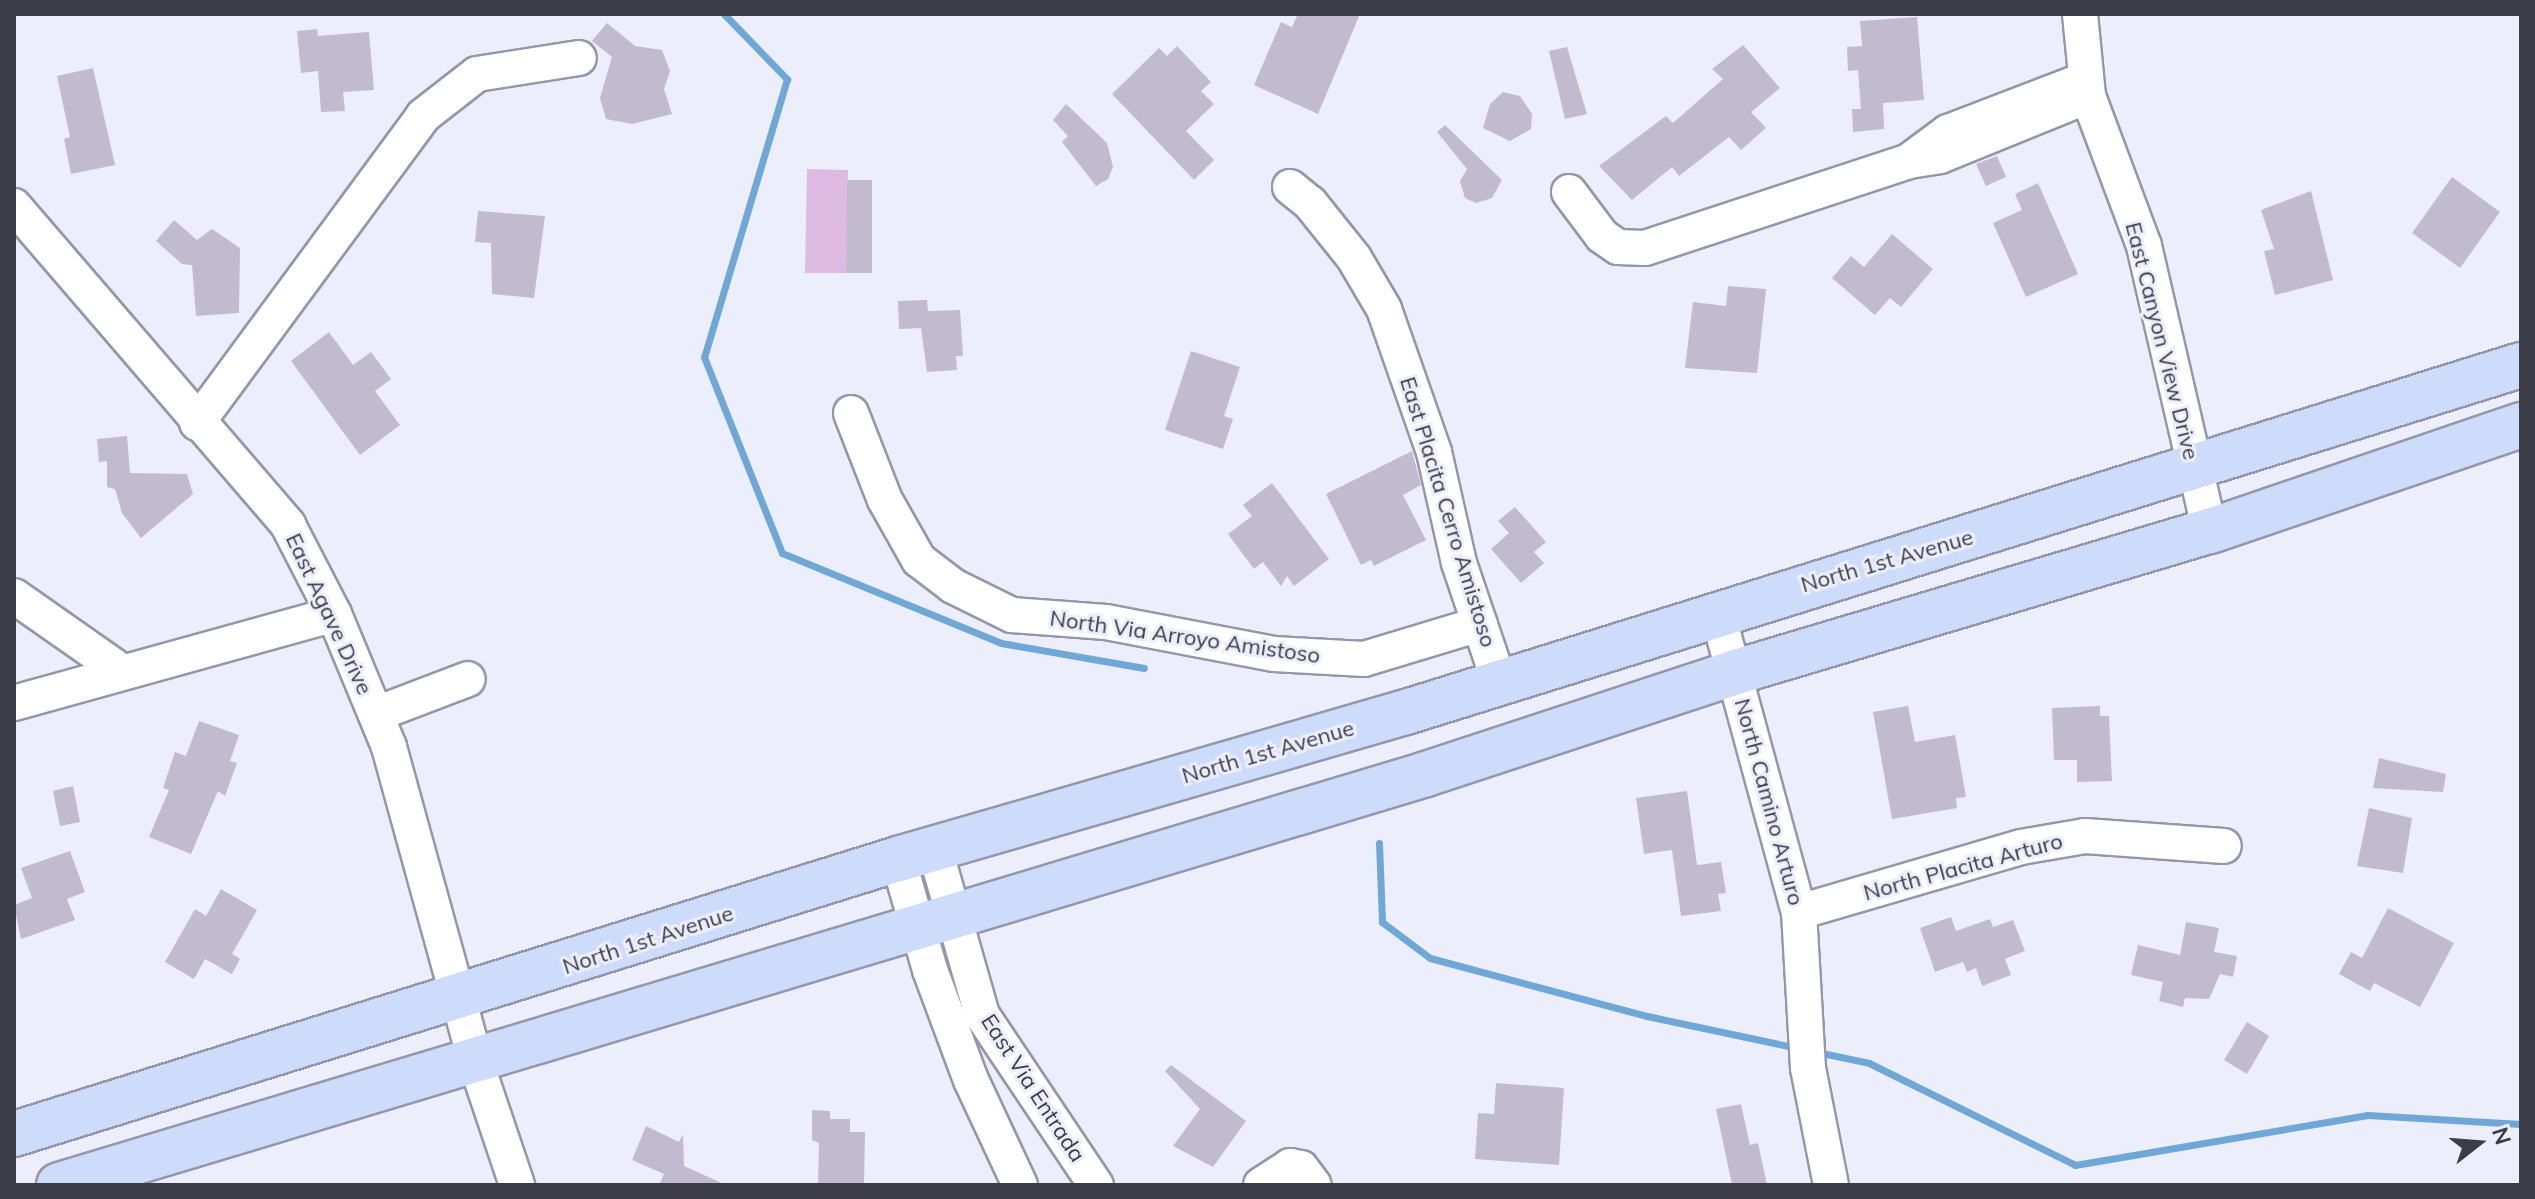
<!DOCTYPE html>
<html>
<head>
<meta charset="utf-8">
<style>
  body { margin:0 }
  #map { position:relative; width:2535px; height:1199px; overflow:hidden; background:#edeefc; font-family:Mulish,sans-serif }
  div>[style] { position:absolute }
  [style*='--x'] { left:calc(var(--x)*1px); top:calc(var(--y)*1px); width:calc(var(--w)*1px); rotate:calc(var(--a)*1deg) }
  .green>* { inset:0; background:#deb9e2 }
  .stream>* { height:7px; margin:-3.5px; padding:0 3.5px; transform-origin:3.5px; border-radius:3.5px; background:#6fa7d6 }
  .building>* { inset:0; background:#c2bacf }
  .roads { filter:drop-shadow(2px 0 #9596ab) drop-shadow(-2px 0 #9596ab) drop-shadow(0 2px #9596ab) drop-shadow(0 -2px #9596ab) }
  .minor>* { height:34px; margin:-17px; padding:0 17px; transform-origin:17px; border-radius:17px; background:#fff }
  .major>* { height:44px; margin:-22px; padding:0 22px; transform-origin:22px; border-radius:22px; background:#cddcfa }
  span { translate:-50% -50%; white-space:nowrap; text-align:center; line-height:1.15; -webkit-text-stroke:6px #edeefc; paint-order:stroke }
  .street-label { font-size:22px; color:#3b3c45 }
  .frame { position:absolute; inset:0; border:16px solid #3b3c45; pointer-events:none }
  .north { position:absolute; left:2439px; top:1103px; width:80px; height:80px; -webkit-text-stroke:6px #edeefc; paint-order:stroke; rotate:73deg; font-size:22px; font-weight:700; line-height:32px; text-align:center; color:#3b3c45 }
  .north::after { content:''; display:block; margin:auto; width:28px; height:36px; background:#3b3c45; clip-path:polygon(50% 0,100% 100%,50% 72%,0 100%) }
</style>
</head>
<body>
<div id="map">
  <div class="green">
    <div style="clip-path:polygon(807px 169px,848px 170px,846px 273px,805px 273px)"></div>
  </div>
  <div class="stream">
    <div style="--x:724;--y:14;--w:91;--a:45.9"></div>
    <div style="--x:787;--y:79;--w:290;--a:106.6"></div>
    <div style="--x:704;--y:357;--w:211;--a:68.3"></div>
    <div style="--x:782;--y:553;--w:237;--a:22.3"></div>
    <div style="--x:1001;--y:643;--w:145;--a:9.9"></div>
    <div style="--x:1379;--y:843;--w:79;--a:87.8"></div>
    <div style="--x:1382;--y:922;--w:60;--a:36.9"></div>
    <div style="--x:1430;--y:958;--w:225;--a:15"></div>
    <div style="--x:1647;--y:1016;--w:153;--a:12"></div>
    <div style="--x:1817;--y:1052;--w:53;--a:11.9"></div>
    <div style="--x:1869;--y:1063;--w:230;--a:26.3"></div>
    <div style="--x:2075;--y:1165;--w:297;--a:-9.7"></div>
    <div style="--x:2368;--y:1115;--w:153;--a:3.4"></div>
  </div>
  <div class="building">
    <div style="clip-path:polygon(1298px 14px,1360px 14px,1318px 114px,1254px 85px,1281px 22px,1292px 27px)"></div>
    <div style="clip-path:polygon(1917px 17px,1924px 100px,1883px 103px,1884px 129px,1853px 132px,1852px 109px,1861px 109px,1858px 70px,1848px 71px,1847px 47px,1862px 46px,1860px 21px)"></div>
    <div style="clip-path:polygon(607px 23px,635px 46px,662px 50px,670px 71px,664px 89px,672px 114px,632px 124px,606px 119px,600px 98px,612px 57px,592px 41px)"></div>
    <div style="clip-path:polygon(317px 29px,318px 36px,369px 32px,374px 90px,343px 92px,345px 111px,321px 112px,318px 71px,301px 73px,297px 31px)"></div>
    <div style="clip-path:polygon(1743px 45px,1780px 88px,1751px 112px,1766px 128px,1741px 150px,1729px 137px,1679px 176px,1672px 167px,1632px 200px,1599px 166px,1666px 116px,1673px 123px,1723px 79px,1712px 69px)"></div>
    <div style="clip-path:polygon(1177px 46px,1211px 82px,1201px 91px,1214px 104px,1186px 131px,1214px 160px,1194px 180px,1112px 94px,1159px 48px,1167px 56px)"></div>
    <div style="clip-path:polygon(1567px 47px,1587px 114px,1565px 119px,1549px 51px)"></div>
    <div style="clip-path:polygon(93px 68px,115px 165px,71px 174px,64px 139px,70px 137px,57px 76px)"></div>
    <div style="clip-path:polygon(1503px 92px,1520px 96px,1532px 114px,1531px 129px,1510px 141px,1483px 128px,1490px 104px)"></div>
    <div style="clip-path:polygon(1066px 104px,1107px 143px,1113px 167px,1108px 179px,1096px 186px,1062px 142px,1068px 136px,1053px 120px)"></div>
    <div style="clip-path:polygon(1445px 125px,1502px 180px,1492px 198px,1476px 203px,1465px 198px,1460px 181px,1467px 169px,1437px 132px)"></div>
    <div style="clip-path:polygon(1997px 156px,2006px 177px,1986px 186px,1976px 164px)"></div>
    <div style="clip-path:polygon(2452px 177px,2500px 212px,2460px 268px,2412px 233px)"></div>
    <div style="clip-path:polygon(847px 180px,872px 180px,872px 273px,846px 273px)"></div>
    <div style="clip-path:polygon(2038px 183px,2078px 274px,2026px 297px,1993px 223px,2022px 210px,2015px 194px)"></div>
    <div style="clip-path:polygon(2311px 191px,2333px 280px,2275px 295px,2264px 251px,2274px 249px,2261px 210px)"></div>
    <div style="clip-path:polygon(478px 211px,545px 216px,534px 298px,492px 294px,491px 243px,475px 242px)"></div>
    <div style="clip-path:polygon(174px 220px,197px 240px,212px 229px,240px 248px,239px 313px,196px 316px,192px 265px,182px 264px,156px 241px)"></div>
    <div style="clip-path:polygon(1892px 234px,1933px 269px,1901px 307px,1890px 298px,1875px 315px,1832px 278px,1851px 256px,1864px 267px)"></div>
    <div style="clip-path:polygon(1728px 286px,1766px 289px,1757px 373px,1685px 368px,1693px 302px,1726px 306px)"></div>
    <div style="clip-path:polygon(927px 300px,928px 311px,960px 310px,963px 356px,956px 356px,957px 370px,927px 372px,921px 328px,899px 329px,898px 301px)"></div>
    <div style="clip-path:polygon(329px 332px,353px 365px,371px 352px,391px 379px,375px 391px,400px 425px,360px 455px,291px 361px)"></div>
    <div style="clip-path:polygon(1191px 351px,1240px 367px,1224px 416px,1233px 419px,1223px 449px,1165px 430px)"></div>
    <div style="clip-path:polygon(127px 436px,130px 473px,187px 474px,193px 494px,141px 538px,122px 513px,115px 489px,107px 487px,107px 461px,99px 462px,97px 439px)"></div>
    <div style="clip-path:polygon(1412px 451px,1421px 485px,1403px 495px,1426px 540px,1374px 566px,1371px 560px,1361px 565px,1326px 494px)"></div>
    <div style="clip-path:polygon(1272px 483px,1329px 559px,1294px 586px,1287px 576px,1281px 586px,1263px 562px,1254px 569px,1228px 534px,1252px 516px,1243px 505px)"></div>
    <div style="clip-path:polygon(1515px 507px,1546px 542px,1534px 552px,1544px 563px,1521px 583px,1491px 549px,1509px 533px,1498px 521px)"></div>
    <div style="clip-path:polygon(1908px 706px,1915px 742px,1955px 735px,1966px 797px,1956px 798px,1957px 808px,1892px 819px,1873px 712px)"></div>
    <div style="clip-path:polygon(2100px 706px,2100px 716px,2109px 716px,2112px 781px,2077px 782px,2077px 760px,2054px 760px,2052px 708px)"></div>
    <div style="clip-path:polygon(199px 721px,239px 735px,230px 761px,237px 763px,225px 796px,218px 791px,191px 854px,149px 837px,169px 790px,163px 788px,175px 752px,186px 756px)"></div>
    <div style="clip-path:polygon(2379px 758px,2446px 774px,2443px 792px,2373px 788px)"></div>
    <div style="clip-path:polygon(73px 786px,80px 822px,60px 826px,53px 791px)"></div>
    <div style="clip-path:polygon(1687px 791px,1697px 865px,1721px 862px,1726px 893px,1718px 894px,1721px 911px,1681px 916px,1672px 850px,1644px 854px,1636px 798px)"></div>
    <div style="clip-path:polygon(2369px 808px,2412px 818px,2403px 873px,2357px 866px)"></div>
    <div style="clip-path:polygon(70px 851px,85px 892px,67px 899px,75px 920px,21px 939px,14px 905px,32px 898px,21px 868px)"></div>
    <div style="clip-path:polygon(221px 889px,257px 910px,232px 954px,240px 959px,232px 974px,205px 959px,194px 979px,165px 962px,195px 909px,206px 916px)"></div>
    <div style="clip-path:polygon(2388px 908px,2454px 943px,2420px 1007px,2374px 983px,2370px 991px,2339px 974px,2351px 952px,2362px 958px)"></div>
    <div style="clip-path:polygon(1951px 917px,1956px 931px,1990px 919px,1993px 927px,2013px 920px,2025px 951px,2005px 959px,2011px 975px,1982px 986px,1976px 968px,1967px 972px,1963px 962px,1935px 972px,1920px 928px)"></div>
    <div style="clip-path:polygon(2186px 922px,2219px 928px,2214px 952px,2237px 956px,2233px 977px,2220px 974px,2209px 999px,2185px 998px,2183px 1007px,2159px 1001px,2163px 982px,2131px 975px,2138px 945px,2180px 955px)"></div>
    <div style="clip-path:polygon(2247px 1022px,2269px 1036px,2247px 1074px,2224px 1060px)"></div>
    <div style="clip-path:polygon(1171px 1065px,1246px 1121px,1213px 1167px,1173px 1146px,1200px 1109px,1165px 1071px)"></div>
    <div style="clip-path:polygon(1496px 1083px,1564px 1088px,1559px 1165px,1475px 1159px,1478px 1113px,1494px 1114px)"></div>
    <div style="clip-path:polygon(1741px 1104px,1750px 1145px,1758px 1143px,1767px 1185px,1732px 1185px,1716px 1109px)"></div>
    <div style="clip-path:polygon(812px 1110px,830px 1111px,830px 1119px,850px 1119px,850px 1132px,865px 1132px,864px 1185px,818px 1185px,819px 1143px,812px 1140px)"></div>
    <div style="clip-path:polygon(646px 1126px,679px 1142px,683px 1134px,684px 1166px,726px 1185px,659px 1185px,664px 1174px,632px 1160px)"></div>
  </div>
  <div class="roads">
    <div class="minor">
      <div style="--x:2080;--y:14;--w:82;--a:84.4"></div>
      <div style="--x:2088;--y:96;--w:160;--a:69.5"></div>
      <div style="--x:2144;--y:246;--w:293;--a:77"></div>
      <div style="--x:2086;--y:79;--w:148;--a:159"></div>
      <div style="--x:1948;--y:132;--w:49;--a:143.4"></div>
      <div style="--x:1909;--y:161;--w:31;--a:-9"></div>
      <div style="--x:1940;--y:156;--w:160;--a:-22.1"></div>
      <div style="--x:1290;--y:187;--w:26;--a:39"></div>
      <div style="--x:1310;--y:203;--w:70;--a:51.3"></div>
      <div style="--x:1354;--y:258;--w:59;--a:59.5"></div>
      <div style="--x:1384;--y:309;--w:151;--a:70.7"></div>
      <div style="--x:1434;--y:452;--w:114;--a:77.3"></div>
      <div style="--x:1459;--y:563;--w:125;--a:71.3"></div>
      <div style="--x:1569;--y:192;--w:55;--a:53.1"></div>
      <div style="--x:1602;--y:236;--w:19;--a:35"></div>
      <div style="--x:1618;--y:247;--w:27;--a:2"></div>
      <div style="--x:1645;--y:248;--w:278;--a:-18.2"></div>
      <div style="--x:14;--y:206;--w:421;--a:49.3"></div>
      <div style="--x:288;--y:525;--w:100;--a:62.7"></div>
      <div style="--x:334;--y:614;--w:144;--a:67.5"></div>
      <div style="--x:389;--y:747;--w:325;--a:74.6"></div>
      <div style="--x:475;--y:1060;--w:132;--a:71.4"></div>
      <div style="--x:851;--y:413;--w:93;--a:68.7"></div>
      <div style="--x:885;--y:500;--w:69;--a:60.5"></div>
      <div style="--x:919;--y:560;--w:43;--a:37.4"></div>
      <div style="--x:953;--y:586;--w:66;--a:26.2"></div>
      <div style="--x:1012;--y:615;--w:94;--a:4.3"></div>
      <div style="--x:1106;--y:622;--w:171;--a:10.8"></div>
      <div style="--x:1274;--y:654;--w:90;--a:3.2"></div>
      <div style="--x:1364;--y:659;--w:121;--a:-16.8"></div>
      <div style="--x:197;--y:423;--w:381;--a:-53.6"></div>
      <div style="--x:423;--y:116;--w:68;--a:-37.9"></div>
      <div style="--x:477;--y:74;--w:103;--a:-8.9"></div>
      <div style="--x:14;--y:596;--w:131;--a:35"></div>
      <div style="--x:1717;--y:611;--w:312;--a:74.8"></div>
      <div style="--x:1799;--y:912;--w:156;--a:86.7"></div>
      <div style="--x:1808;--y:1068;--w:119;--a:78.9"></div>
      <div style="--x:14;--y:703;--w:332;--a:-15.5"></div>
      <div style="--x:376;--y:714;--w:98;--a:-20.8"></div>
      <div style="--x:935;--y:850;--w:172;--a:74.1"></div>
      <div style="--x:982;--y:1015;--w:205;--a:56.2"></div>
      <div style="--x:898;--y:859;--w:116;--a:73.9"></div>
      <div style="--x:930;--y:970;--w:117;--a:69.6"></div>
      <div style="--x:971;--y:1080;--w:116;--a:65"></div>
      <div style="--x:1799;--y:912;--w:231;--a:-16.3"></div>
      <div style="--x:2021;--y:847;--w:65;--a:-9.8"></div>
      <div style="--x:2085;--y:836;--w:139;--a:4.1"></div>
      <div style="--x:1261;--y:1185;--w:35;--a:-33"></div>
      <div style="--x:1290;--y:1166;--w:11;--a:10"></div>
      <div style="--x:1301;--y:1168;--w:21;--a:53"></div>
    </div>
    <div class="major">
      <div style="--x:14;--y:1134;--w:926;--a:-17.28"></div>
      <div style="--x:898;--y:859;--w:529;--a:-16.14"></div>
      <div style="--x:1406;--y:712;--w:1168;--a:-17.29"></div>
      <div style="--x:59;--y:1185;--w:1427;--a:-16.73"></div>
      <div style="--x:1426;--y:774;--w:326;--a:-18.2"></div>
      <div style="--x:1736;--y:672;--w:495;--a:-16.6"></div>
      <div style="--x:2210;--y:531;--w:329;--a:-18.8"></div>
    </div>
  </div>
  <div class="street-label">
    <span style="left:2162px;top:341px;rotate:76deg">East Canyon View Drive</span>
    <span style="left:1448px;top:512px;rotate:73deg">East Placita Cerro Amistoso</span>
    <span style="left:1887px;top:561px;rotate:-16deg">North 1st Avenue</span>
    <span style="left:329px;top:614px;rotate:65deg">East Agave Drive</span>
    <span style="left:1185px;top:637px;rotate:8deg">North Via Arroyo Amistoso</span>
    <span style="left:1268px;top:752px;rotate:-16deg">North 1st Avenue</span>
    <span style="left:1769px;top:802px;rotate:75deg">North Camino Arturo</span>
    <span style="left:1963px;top:867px;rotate:-15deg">North Placita Arturo</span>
    <span style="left:648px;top:940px;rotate:-18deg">North 1st Avenue</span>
    <span style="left:1033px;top:1088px;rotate:57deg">East Via Entrada</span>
  </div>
  <div class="frame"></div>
  <div class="north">N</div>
</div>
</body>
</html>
